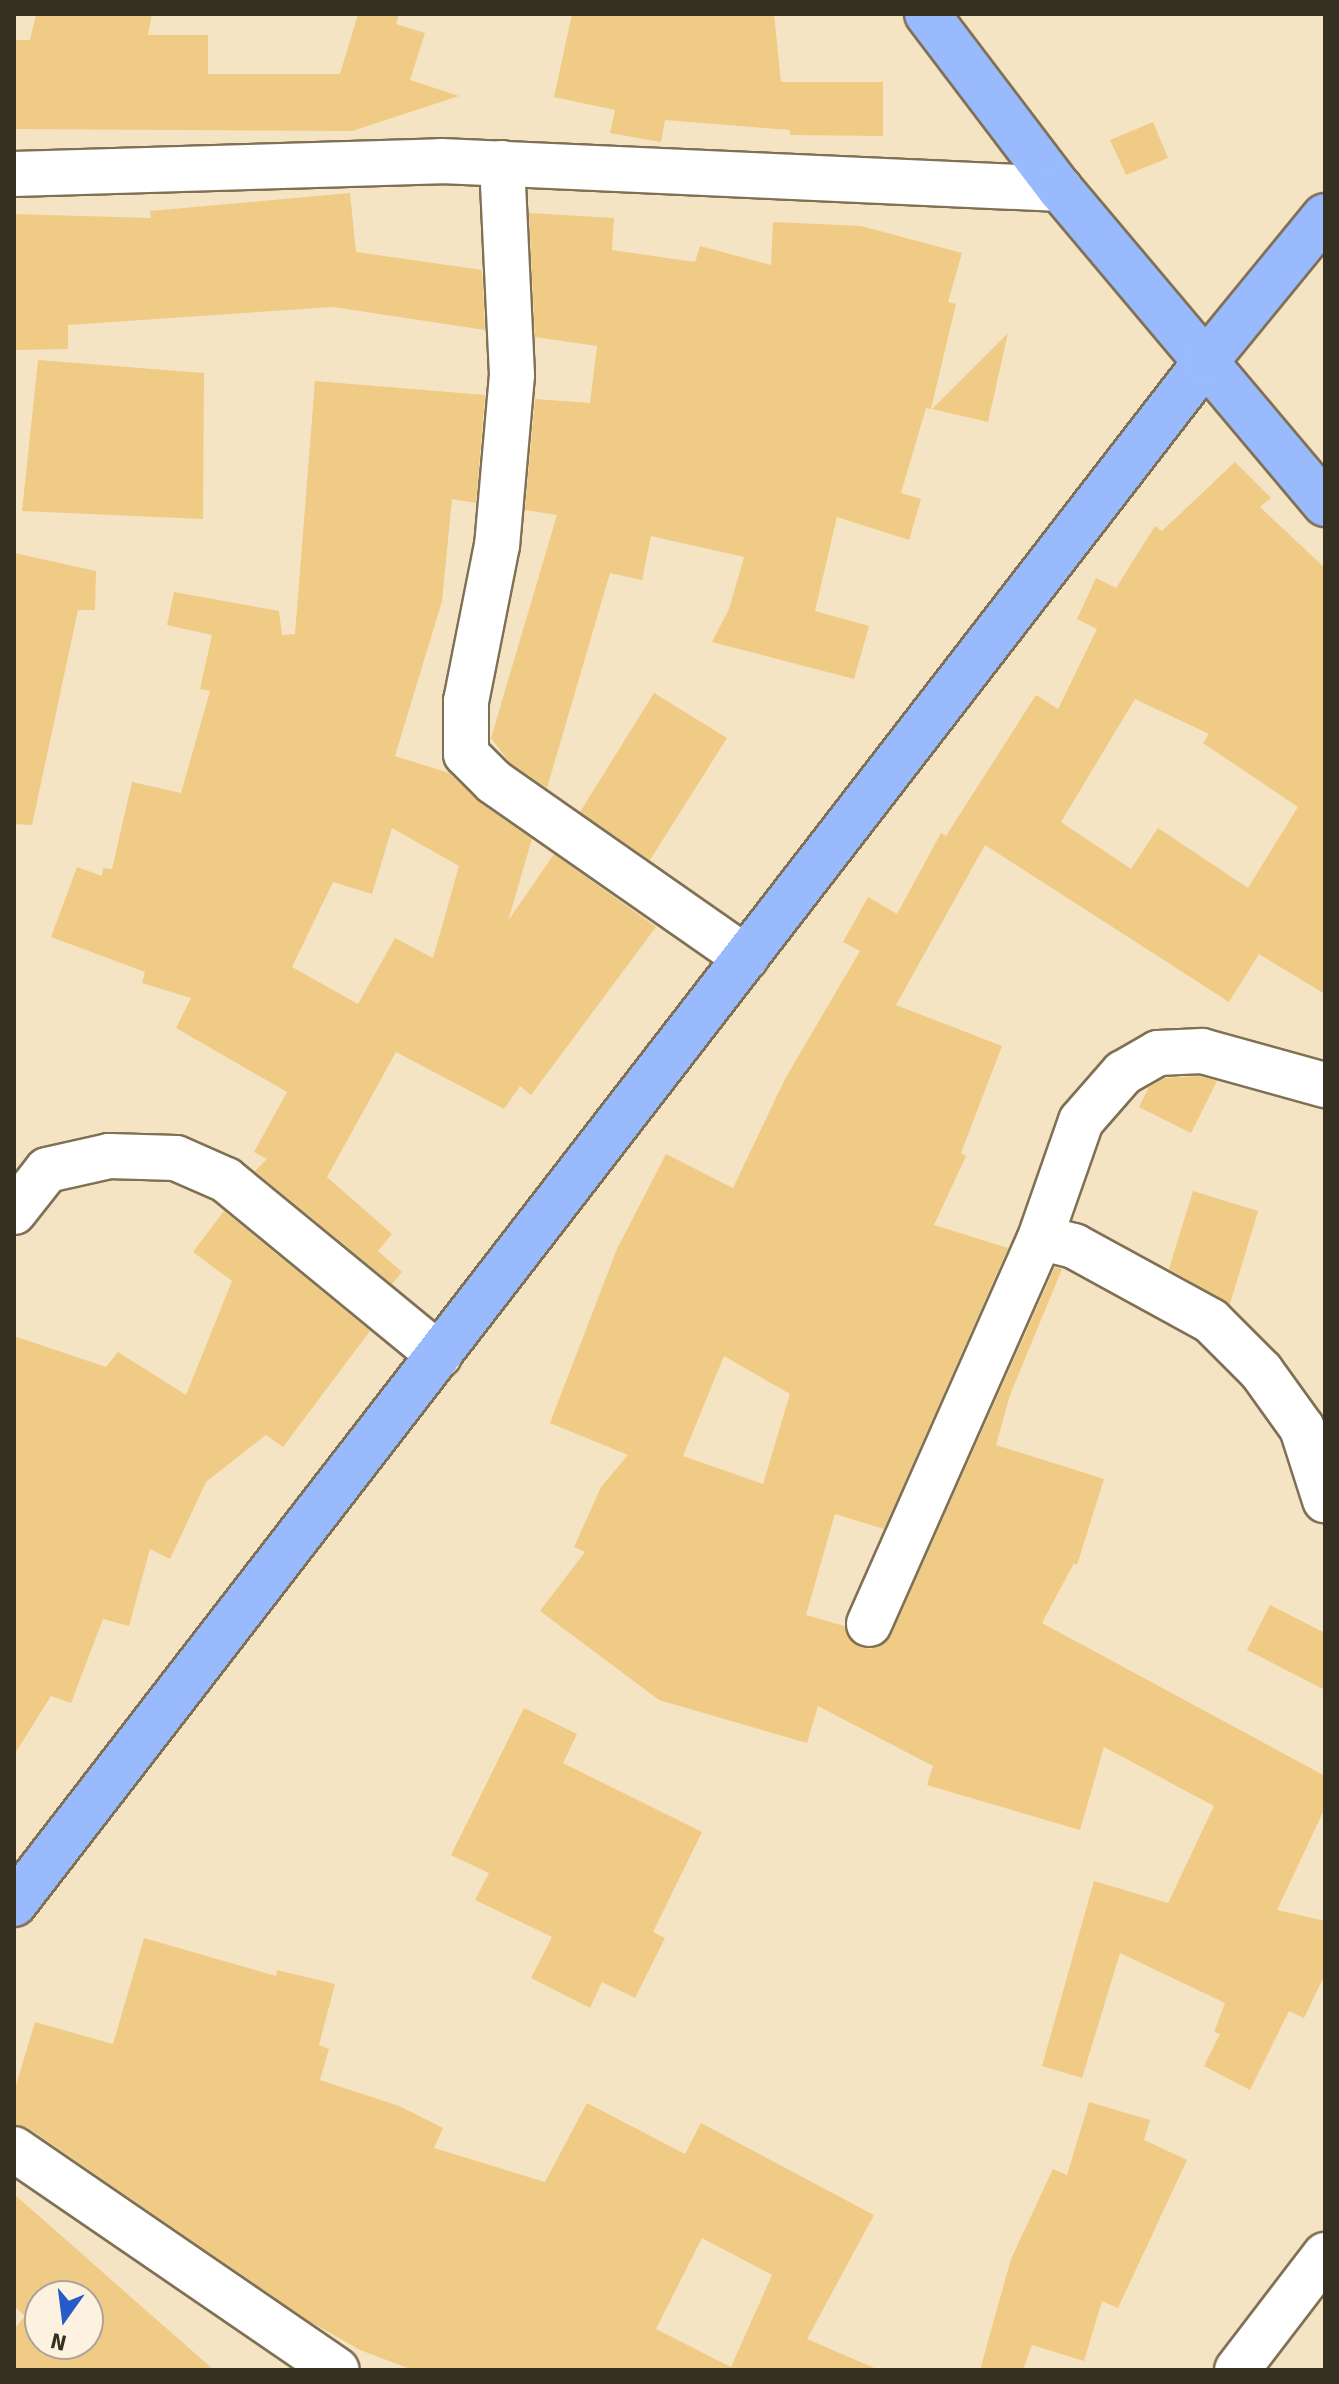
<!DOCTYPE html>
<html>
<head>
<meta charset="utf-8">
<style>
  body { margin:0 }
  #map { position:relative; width:1339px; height:2384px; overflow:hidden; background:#f5e4c4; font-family:Signika,sans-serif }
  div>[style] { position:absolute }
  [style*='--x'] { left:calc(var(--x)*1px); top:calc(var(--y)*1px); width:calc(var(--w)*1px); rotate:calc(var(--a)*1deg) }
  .building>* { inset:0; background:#efcb85 }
  .roads { filter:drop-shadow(2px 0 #807154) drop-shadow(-2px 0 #807154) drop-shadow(0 2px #807154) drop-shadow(0 -2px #807154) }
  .minor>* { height:44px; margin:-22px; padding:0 22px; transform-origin:22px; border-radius:22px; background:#fff }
  .major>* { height:44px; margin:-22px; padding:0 22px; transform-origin:22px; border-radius:22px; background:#99bbfe }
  span { translate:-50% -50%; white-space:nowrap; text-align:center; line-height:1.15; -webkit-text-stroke:6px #fcf2df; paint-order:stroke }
  .frame { position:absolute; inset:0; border:16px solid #363023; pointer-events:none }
  .north { position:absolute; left:24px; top:2280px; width:80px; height:80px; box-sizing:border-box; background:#fcf2df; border:2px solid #ada494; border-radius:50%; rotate:194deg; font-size:22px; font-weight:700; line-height:32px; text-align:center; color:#363023 }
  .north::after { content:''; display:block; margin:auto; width:28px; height:36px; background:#265bc8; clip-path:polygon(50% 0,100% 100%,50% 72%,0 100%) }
</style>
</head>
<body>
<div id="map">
  <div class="building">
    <div style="clip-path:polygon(36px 14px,152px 14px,148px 35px,208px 35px,208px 74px,340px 74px,358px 14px,399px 14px,396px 24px,425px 33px,410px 80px,459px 96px,352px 131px,14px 129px,14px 40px,30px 40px)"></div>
    <div style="clip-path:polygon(572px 14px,774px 14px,781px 82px,883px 82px,883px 136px,790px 135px,790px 130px,665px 120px,661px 142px,610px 133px,615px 110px,554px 97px)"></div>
    <div style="clip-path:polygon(1153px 122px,1168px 158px,1126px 175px,1110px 140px)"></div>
    <div style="clip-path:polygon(350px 193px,356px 252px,482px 270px,485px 330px,333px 307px,68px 325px,68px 349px,14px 350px,14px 214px,151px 218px,150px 211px)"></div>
    <div style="clip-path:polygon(529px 213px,614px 218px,612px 250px,695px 262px,700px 246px,771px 265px,773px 222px,861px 226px,962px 253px,948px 302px,956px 304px,931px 409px,926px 408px,901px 493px,921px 499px,909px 540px,837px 517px,815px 611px,869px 626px,854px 679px,712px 642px,729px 609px,744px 557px,651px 536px,642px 580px,610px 573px,547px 788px,510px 763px,491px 738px,557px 515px,525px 510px,535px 399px,590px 403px,597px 346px,535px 337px)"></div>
    <div style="clip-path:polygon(1008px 333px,988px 422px,932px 409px)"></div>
    <div style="clip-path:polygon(38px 360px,204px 373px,203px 519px,22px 511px)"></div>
    <div style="clip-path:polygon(evenodd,315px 381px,485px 395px,476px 503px,452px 499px,442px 601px,395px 756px,449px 773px,479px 802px,532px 839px,508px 921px,554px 854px,656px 927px,531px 1095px,520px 1086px,504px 1109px,396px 1052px,327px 1177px,392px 1234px,378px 1251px,402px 1272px,392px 1284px,255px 1171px,267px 1159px,254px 1152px,287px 1092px,176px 1028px,191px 998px,142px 983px,145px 972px,51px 937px,77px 867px,102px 876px,103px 868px,112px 869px,132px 782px,181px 793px,210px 691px,200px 689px,212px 635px,167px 625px,174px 592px,279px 611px,282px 635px,295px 634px,315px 381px,392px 828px,459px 866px,433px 958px,395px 938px,358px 1004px,292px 967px,333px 882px,372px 894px,392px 828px)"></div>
    <div style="clip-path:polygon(evenodd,1235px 462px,1271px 498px,1260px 507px,1325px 568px,1325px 994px,1259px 954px,1229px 1002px,985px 845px,896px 1005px,1002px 1046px,961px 1153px,966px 1156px,934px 1225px,1008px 1248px,884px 1529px,835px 1514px,806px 1615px,844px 1626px,860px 1647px,872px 1649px,891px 1635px,1055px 1267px,1062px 1269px,1010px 1395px,996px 1445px,1104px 1479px,1077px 1565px,1074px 1563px,1042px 1623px,1325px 1776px,1325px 1808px,1277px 1910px,1325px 1921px,1325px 1974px,1304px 2018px,1289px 2011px,1250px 2090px,1204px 2066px,1220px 2034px,1214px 2032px,1225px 2003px,1120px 1953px,1082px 2078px,1042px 2066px,1094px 1881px,1168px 1903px,1214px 1806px,1104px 1747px,1080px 1830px,927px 1785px,933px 1766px,818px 1706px,807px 1743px,659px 1700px,540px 1611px,585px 1552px,574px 1547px,601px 1487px,628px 1455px,550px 1423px,617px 1249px,666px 1154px,733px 1188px,785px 1079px,860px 951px,843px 942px,868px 897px,897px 914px,941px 833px,946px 836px,1036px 695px,1058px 709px,1097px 629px,1077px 619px,1096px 578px,1116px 588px,1155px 526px,1162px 531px,1235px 462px,1135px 699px,1209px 734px,1203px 743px,1298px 807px,1248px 888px,1158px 828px,1131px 869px,1061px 822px,1135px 699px,1235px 462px,724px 1356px,790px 1394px,763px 1484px,683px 1456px,724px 1356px)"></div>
    <div style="clip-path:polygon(14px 553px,96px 571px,95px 610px,78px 610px,32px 825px,14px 824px)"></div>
    <div style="clip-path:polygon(654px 693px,727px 738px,650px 860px,580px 812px)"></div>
    <div style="clip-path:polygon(1199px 1076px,1217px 1081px,1191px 1133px,1139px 1107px,1149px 1087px,1165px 1078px)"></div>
    <div style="clip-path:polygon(1193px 1191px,1258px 1211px,1230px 1304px,1169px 1269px)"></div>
    <div style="clip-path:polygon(224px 1211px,370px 1331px,283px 1447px,266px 1435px,206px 1482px,170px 1559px,150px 1549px,129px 1626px,103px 1619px,71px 1703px,51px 1696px,14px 1755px,14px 1336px,106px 1367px,118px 1352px,186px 1395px,232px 1281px,193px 1252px)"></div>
    <div style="clip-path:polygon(1270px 1605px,1325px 1633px,1325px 1690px,1247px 1650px)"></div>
    <div style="clip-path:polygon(524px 1708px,577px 1734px,563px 1763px,702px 1832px,653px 1932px,665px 1938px,635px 1998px,602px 1982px,590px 2008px,531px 1978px,552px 1937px,475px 1900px,489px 1873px,451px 1855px)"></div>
    <div style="clip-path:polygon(evenodd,144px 1938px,276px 1976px,277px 1970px,335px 1984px,319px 2045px,329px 2049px,320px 2080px,399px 2106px,443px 2128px,434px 2148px,545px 2182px,587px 2103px,685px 2154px,701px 2123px,874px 2215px,807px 2339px,879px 2370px,413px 2370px,360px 2350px,309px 2321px,28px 2128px,14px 2124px,14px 2092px,35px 2022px,113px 2044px,144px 1938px,702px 2238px,772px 2275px,731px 2367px,656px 2329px,702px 2238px)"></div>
    <div style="clip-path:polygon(1089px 2102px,1150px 2120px,1144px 2140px,1187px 2160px,1118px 2308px,1102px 2301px,1084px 2361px,1032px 2345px,1023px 2370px,980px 2370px,1011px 2259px,1053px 2169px,1067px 2175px)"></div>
    <div style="clip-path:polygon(evenodd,14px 2194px,116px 2284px,214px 2370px,14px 2370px,14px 2329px,25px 2316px,14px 2306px,14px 2194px,40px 2296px,88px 2296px,88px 2344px,40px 2344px,40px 2296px)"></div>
  </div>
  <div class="roads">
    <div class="minor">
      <div style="--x:502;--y:163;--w:212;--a:87.3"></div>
      <div style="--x:512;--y:375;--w:171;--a:95"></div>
      <div style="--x:497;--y:545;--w:159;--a:101.2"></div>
      <div style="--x:466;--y:701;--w:53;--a:90"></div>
      <div style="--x:466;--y:754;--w:40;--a:45"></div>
      <div style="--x:494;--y:782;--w:307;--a:34.9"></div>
      <div style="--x:14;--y:174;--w:427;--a:-1.7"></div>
      <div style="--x:441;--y:161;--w:620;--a:2.59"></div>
      <div style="--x:14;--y:1212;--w:53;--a:-51.8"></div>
      <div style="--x:47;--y:1170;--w:64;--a:-12.7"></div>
      <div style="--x:109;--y:1156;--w:67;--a:1.7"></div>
      <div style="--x:176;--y:1158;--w:55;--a:23.7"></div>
      <div style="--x:226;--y:1180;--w:276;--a:39.4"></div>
      <div style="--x:1039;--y:1241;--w:127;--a:-70.7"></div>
      <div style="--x:1081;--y:1121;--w:64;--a:-48.8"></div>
      <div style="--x:1123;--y:1073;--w:40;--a:-29.7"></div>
      <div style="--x:1158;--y:1053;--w:44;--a:-2.6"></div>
      <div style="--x:1202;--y:1051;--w:128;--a:15.5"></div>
      <div style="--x:869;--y:1624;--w:419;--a:-66.1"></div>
      <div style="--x:1039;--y:1241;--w:7;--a:-16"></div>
      <div style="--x:1046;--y:1239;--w:29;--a:14"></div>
      <div style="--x:1074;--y:1246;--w:156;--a:28.7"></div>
      <div style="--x:1211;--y:1321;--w:71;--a:45"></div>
      <div style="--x:1261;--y:1371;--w:70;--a:54.3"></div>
      <div style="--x:1302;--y:1428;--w:76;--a:72.3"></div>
      <div style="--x:14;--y:2149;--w:391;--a:34.4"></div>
      <div style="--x:1237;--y:2370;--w:145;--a:-52.6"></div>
    </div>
    <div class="major">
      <div style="--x:927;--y:14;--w:220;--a:52.8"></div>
      <div style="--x:1060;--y:189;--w:412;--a:49.9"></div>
      <div style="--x:14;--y:1904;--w:1951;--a:-52.31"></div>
      <div style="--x:1207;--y:360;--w:186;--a:-50.7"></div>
    </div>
  </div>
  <div class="frame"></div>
  <div class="north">N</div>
</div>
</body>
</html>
